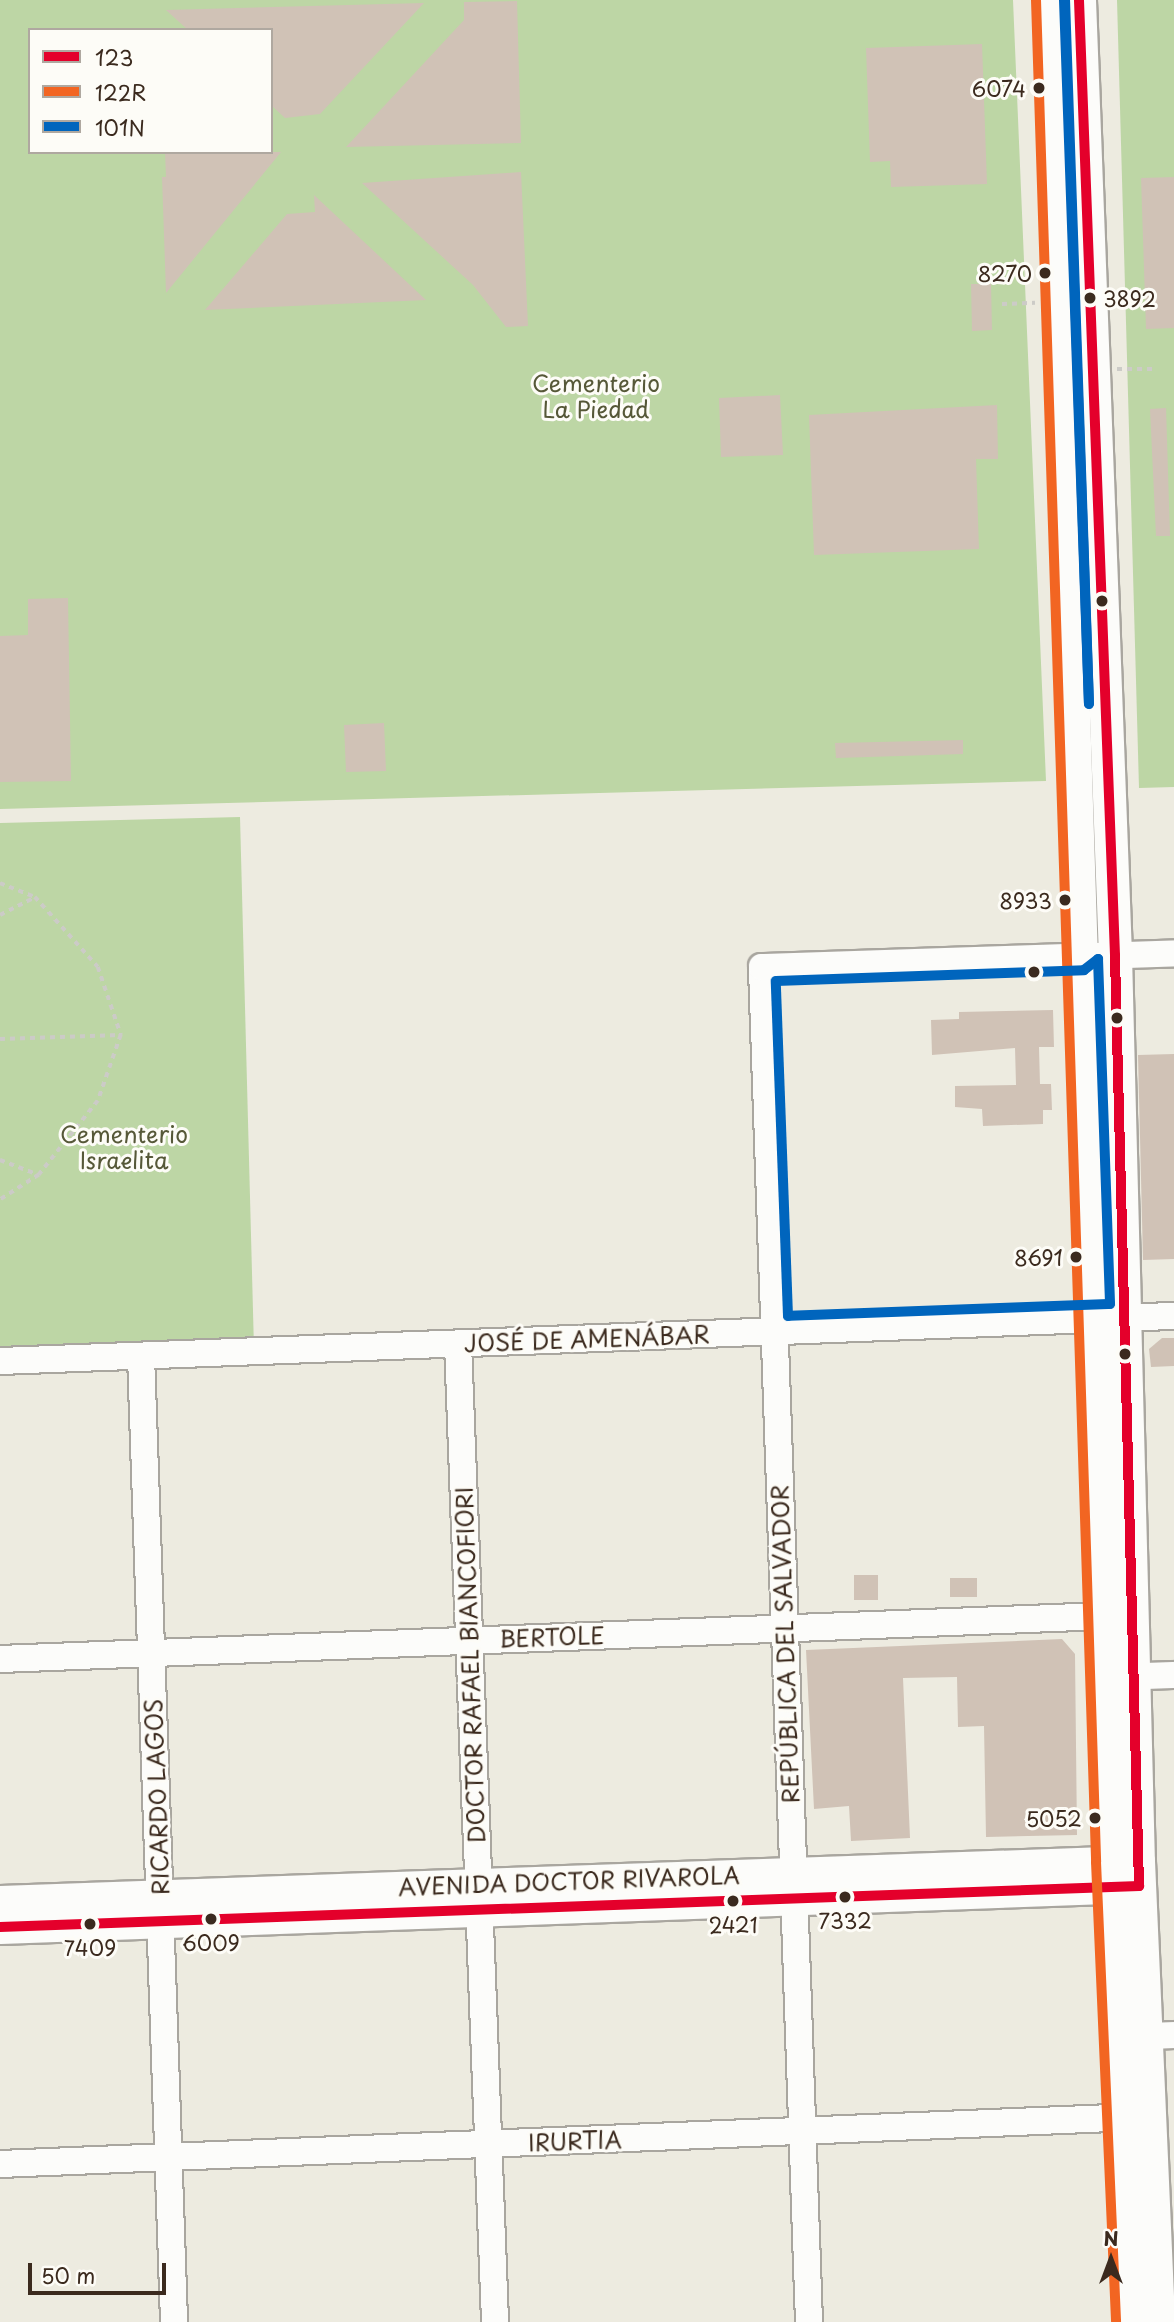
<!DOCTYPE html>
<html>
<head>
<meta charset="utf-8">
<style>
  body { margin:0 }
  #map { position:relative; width:1174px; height:2322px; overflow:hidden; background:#edebe0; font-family:"Playpen Sans",sans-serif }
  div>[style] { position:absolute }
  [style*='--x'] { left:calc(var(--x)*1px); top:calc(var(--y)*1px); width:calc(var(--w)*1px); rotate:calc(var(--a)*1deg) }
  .green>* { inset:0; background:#bdd6a5 }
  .building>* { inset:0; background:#d0c2b6 }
  .path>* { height:3.5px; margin-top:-1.75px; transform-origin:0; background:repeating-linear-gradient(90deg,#cccbc7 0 5px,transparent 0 10px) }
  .roads { filter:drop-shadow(2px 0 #a9a69f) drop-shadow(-2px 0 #a9a69f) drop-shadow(0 2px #a9a69f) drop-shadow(0 -2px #a9a69f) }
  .minor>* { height:26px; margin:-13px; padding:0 13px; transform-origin:13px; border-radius:13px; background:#fcfcfa }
  .major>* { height:33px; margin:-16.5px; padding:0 16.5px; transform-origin:16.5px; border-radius:16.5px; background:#fcfcfa }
  .bus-1>* { height:10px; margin:-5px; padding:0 5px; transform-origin:5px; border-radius:5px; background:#e4002b }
  .bus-2>* { height:10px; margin:-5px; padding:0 5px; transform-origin:5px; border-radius:5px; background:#f26522 }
  .bus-3>* { height:10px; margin:-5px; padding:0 5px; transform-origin:5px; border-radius:5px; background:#0065bd }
  .dots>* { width:19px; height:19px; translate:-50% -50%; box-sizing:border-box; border:4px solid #fdfcf7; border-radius:50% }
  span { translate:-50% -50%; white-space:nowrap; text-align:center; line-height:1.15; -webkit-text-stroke:6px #fdfcf7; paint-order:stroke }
  .bus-label { font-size:21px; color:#3b2a1e }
  .right { translate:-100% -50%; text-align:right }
  .left { translate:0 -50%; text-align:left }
  .park-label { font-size:23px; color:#565838 }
  .street-label { font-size:23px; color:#3b2a1e }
  .legend { position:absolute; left:28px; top:28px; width:245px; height:126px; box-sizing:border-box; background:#fdfcf7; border:2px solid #afa8a0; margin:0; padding:9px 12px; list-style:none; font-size:21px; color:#3b2a1e }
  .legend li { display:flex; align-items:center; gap:14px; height:35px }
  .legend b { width:35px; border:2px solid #afa8a0 }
  .north { position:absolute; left:1076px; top:2224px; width:70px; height:70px; -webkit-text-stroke:5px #fdfcf7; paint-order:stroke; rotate:0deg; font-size:19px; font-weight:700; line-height:28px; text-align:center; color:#3b2a1e }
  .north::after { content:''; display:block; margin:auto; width:24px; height:32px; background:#3b2a1e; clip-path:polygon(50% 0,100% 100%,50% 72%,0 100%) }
  .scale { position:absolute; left:28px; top:2263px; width:138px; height:32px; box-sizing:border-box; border:4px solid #3b2a1e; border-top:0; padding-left:9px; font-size:21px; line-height:24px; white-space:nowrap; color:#3b2a1e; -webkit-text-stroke:5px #fdfcf7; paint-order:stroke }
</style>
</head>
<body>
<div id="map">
  <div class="green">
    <div style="clip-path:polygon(evenodd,0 0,1013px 0,1046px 781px,0 809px,0 0,30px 30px,271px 30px,271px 152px,30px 152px,30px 30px)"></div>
    <div style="clip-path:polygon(1117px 0,1174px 0,1174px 787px,1139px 788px)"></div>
    <div style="clip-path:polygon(240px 817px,254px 1349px,0 1358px,0 823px)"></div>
  </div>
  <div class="building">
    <div style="clip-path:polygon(517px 1px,521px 143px,346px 147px,464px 20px,464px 2px)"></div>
    <div style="clip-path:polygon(424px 3px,320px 114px,285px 118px,271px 105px,271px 30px,188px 30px,166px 10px)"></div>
    <div style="clip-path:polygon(982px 44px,987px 184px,891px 187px,890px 161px,870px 162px,866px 48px)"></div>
    <div style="clip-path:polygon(165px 152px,281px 152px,166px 293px,162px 177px,166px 177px)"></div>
    <div style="clip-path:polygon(521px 172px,528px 326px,506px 327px,473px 285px,362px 183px)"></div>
    <div style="clip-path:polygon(1174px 177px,1174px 328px,1146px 329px,1141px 178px)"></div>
    <div style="clip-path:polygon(314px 195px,426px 300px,205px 310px,287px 214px,315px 212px)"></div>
    <div style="clip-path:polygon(971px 284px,991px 284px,992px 330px,972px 331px)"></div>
    <div style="clip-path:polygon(780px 395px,783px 455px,721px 457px,719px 398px)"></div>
    <div style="clip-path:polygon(997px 405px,998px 459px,976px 459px,979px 549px,814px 555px,809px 415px)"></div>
    <div style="clip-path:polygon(1166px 408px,1170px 536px,1156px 536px,1150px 409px)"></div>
    <div style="clip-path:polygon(68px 598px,71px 781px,0 782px,0 636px,28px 635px,28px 599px)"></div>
    <div style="clip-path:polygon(384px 723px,386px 771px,346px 772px,344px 725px)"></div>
    <div style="clip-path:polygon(963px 740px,963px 754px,836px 758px,835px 743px)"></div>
    <div style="clip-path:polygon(1053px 1010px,1054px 1047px,1039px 1047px,1040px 1084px,1051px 1084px,1052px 1110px,1043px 1110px,1043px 1124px,983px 1126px,982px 1109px,955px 1107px,955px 1086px,1016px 1085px,1015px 1048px,932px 1055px,931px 1020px,959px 1019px,959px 1012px)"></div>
    <div style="clip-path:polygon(1174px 1054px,1174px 1259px,1143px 1260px,1138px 1055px)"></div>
    <div style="clip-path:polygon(1162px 1338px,1174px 1338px,1174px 1366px,1151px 1367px,1149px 1349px)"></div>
    <div style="clip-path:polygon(854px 1575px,878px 1575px,878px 1600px,854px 1600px)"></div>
    <div style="clip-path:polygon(950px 1578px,977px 1578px,977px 1597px,950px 1597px)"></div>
    <div style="clip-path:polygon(1062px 1639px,1075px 1654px,1077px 1835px,986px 1837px,984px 1726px,958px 1727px,957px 1677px,903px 1678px,910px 1838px,851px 1841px,849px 1806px,814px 1809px,806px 1650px)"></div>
  </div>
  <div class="path">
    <div style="--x:1002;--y:304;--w:33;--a:-2"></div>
    <div style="--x:1117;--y:369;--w:37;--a:0"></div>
    <div style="--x:0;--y:883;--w:38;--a:22"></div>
    <div style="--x:35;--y:897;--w:94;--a:48"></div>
    <div style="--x:98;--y:967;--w:72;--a:71.3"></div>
    <div style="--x:121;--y:1035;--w:70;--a:109.2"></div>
    <div style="--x:98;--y:1101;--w:95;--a:128.6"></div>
    <div style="--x:39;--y:1175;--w:46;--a:147.3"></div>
    <div style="--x:0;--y:915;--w:39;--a:-27"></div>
    <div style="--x:0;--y:1039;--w:120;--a:-1.9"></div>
    <div style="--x:0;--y:1160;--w:40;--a:21"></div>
  </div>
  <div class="roads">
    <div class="minor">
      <div style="--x:458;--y:1344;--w:979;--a:87.83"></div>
      <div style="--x:141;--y:1356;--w:967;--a:88.04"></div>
      <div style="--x:0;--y:1361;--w:1175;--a:-2.2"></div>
      <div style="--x:0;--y:1659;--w:1105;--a:-2.23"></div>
      <div style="--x:1116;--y:1677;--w:58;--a:-2"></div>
      <div style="--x:1126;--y:2037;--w:48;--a:-2.4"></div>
      <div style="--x:0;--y:2164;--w:1139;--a:-2.37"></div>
      <div style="--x:809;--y:2322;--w:1356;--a:-91.99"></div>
      <div style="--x:762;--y:967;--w:412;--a:-1.9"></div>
    </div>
    <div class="major">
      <div style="--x:1050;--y:0;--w:1863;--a:88.15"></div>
      <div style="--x:1110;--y:1862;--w:460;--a:87.5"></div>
      <div style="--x:1079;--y:0;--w:956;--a:87.84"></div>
      <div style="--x:1115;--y:955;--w:906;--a:88.55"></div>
      <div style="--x:1138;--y:1861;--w:461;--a:87.5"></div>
      <div style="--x:0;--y:1902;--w:1133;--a:-2.02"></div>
      <div style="--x:0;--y:1927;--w:1134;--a:-2.07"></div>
    </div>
  </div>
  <div class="bus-1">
    <div style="--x:0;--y:1927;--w:1140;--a:-2.06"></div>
    <div style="--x:1139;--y:1886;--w:931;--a:-91.48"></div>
    <div style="--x:1115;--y:955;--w:956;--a:-92.16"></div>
  </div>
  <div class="bus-2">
    <div style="--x:1036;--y:0;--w:1863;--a:88.15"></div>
    <div style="--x:1096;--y:1862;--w:460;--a:87.5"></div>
  </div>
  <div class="bus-3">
    <div style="--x:1064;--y:0;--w:704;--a:87.97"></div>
    <div style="--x:1089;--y:704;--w:704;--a:-91.95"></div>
    <div style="--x:1098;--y:959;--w:345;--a:88"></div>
    <div style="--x:1110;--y:1304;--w:322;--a:177.9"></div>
    <div style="--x:788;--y:1316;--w:335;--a:-92.1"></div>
    <div style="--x:776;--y:981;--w:308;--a:-2"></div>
    <div style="--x:1084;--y:970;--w:18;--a:-38"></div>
  </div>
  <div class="dots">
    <div style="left:1039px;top:88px;background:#3b2a1e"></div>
    <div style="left:1045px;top:273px;background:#3b2a1e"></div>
    <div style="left:1090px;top:298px;background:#3b2a1e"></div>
    <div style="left:1102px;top:601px;background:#3b2a1e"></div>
    <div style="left:1065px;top:900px;background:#3b2a1e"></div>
    <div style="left:1034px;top:972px;background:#3b2a1e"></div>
    <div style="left:1117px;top:1018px;background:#3b2a1e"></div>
    <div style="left:1076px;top:1257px;background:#3b2a1e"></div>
    <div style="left:1125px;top:1354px;background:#3b2a1e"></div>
    <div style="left:1095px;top:1818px;background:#3b2a1e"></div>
    <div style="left:845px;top:1897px;background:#3b2a1e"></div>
    <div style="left:733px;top:1901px;background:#3b2a1e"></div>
    <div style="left:211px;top:1919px;background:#3b2a1e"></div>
    <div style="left:90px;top:1924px;background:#3b2a1e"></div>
  </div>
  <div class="bus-label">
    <span class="right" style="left:1026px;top:88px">6074</span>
    <span class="right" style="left:1032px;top:273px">8270</span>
    <span class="left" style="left:1103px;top:298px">3892</span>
    <span class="right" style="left:1052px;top:900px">8933</span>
    <span class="right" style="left:1063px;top:1257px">8691</span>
    <span class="right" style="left:1082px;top:1818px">5052</span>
    <span style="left:845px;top:1920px">7332</span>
    <span style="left:733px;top:1924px">2421</span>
    <span style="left:211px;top:1942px">6009</span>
    <span style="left:90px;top:1947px">7409</span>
  </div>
  <div class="park-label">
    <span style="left:596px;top:396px">Cementerio<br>La Piedad</span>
    <span style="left:124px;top:1147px">Cementerio<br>Israelita</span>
  </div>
  <div class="street-label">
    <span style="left:587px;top:1339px;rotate:-2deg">JOSÉ DE AMENÁBAR</span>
    <span style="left:552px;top:1637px;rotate:-2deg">BERTOLE</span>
    <span style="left:785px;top:1644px;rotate:-92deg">REPÚBLICA DEL SALVADOR</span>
    <span style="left:470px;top:1665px;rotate:-92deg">DOCTOR RAFAEL BIANCOFIORI</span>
    <span style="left:157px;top:1797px;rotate:-92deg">RICARDO LAGOS</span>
    <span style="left:569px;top:1881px;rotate:-2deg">AVENIDA DOCTOR RIVAROLA</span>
    <span style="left:575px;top:2141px;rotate:-2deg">IRURTIA</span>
  </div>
  <ul class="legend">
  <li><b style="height:9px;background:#e4002b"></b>123</li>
  <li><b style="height:9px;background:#f26522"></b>122R</li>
  <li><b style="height:9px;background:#0065bd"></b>101N</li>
  </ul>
  <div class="north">N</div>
  <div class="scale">50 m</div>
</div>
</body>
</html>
